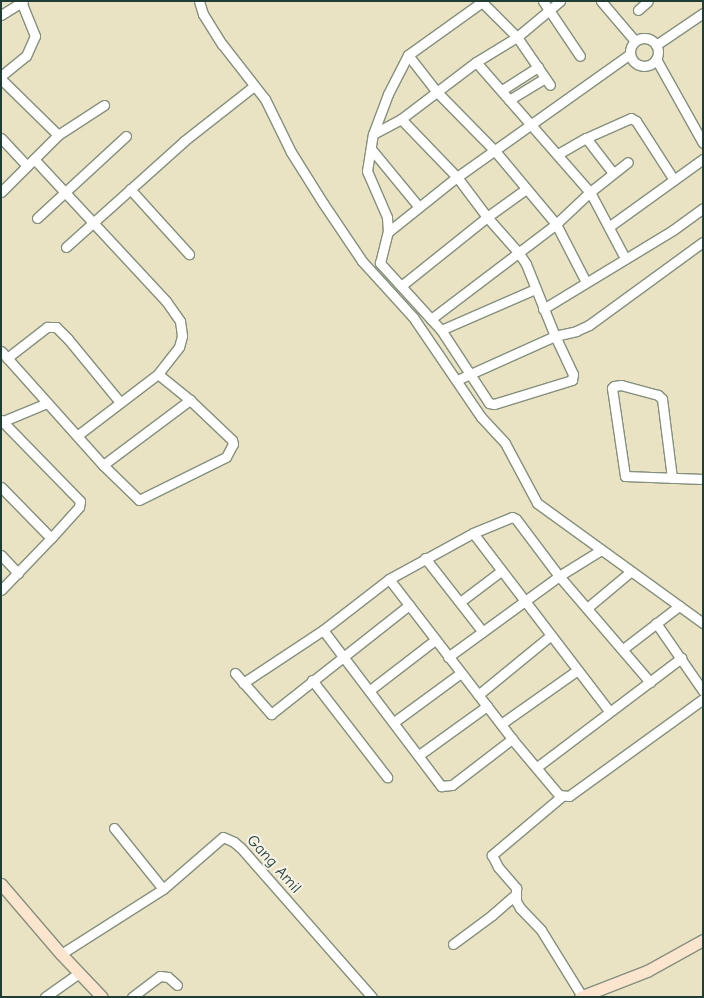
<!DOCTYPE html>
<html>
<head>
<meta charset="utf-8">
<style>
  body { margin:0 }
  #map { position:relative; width:704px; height:998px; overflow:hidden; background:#e9e3c4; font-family:"Comic Neue",sans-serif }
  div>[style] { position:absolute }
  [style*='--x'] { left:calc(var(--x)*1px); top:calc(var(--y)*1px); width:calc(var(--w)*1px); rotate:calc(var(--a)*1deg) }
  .roads { filter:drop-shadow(1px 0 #84907c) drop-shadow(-1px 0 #84907c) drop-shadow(0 1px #84907c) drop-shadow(0 -1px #84907c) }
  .street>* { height:9px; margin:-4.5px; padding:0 4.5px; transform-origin:4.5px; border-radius:4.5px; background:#fff }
  .street>.ring { margin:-4.5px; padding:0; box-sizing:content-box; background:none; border:9px solid #fff; border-radius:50% }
  .secondary>* { height:11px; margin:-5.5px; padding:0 5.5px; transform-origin:5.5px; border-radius:5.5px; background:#fbe5cf }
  span { translate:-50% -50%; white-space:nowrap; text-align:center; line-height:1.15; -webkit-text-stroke:4px #f7f3e8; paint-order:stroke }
  .street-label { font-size:16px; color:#1f3d34 }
  .frame { position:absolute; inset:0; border:2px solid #1f3d34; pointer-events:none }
</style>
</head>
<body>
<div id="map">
  <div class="roads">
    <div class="street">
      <div style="--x:199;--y:1;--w:14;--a:73"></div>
      <div style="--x:203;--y:14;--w:36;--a:58"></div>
      <div style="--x:222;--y:44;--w:70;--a:52"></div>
      <div style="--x:265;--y:99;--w:59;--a:63.9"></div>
      <div style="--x:291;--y:152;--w:60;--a:57.9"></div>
      <div style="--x:323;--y:203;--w:70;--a:56.1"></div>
      <div style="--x:362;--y:261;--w:76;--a:47.7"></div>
      <div style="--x:413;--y:317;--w:121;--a:55.8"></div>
      <div style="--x:481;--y:417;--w:35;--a:47"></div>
      <div style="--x:505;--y:443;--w:68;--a:61.9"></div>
      <div style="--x:537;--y:503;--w:205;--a:35.9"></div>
      <div style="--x:481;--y:1;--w:51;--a:45"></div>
      <div style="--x:517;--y:37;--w:58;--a:55.5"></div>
      <div style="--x:543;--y:1;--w:66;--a:56.1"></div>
      <div style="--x:601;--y:1;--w:52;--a:49.6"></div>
      <div style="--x:638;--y:10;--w:13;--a:-42"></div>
      <div style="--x:1;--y:15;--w:26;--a:-32"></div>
      <div class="ring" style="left:630px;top:38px;width:19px;height:19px"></div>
      <div style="--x:656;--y:45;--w:57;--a:-34.2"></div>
      <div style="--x:408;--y:55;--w:46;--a:52.1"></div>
      <div style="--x:436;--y:91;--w:84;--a:45.5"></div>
      <div style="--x:495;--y:151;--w:95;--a:50.1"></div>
      <div style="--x:556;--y:224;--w:65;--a:62.7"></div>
      <div style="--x:656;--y:59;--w:96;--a:60.8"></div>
      <div style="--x:476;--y:62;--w:173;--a:48.8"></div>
      <div style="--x:590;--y:192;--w:75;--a:62.1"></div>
      <div style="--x:1;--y:76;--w:32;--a:-39"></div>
      <div style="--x:26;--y:56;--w:22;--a:-66"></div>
      <div style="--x:35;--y:36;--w:37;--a:-112"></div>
      <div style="--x:1;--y:79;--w:80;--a:44.5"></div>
      <div style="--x:502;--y:90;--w:43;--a:-32.6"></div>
      <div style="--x:509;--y:100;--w:42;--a:-31.4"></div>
      <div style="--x:401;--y:119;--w:81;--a:46"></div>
      <div style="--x:457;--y:177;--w:50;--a:53.1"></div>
      <div style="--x:487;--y:217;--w:47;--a:48.5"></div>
      <div style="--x:518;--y:252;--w:14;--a:56"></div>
      <div style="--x:526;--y:264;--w:78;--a:68.1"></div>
      <div style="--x:555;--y:336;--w:42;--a:64.7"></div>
      <div style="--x:573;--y:374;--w:6;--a:99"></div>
      <div style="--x:572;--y:380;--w:82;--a:162.9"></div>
      <div style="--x:494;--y:404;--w:5;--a:-169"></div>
      <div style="--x:489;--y:403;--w:87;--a:-123.3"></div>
      <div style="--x:441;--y:330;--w:91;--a:-132.3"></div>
      <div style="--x:380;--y:263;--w:32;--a:-76"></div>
      <div style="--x:388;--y:232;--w:15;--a:-94"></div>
      <div style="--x:387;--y:217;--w:50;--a:-113.5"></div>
      <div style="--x:367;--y:171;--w:37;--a:-81"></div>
      <div style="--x:373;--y:134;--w:43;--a:-69.4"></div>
      <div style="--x:388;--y:94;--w:44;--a:-62.9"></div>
      <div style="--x:408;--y:55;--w:91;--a:-35.6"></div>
      <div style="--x:373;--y:134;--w:32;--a:-28"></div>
      <div style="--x:401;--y:119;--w:94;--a:-37.2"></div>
      <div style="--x:476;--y:62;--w:48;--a:-31.4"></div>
      <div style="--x:517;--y:37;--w:56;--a:-39.9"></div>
      <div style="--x:1;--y:138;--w:38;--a:47"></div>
      <div style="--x:586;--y:138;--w:44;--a:52.4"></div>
      <div style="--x:372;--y:150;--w:74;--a:50.5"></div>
      <div style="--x:558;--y:154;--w:32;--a:-30"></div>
      <div style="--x:586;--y:138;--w:49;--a:-24"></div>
      <div style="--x:631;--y:118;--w:6;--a:31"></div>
      <div style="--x:636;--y:121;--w:70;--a:57.2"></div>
      <div style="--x:34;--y:159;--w:194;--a:47.1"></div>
      <div style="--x:166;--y:301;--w:24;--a:55"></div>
      <div style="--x:180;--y:321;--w:15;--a:82"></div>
      <div style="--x:182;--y:336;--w:11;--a:105"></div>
      <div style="--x:179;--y:347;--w:34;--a:128"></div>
      <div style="--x:158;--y:374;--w:101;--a:142.7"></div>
      <div style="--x:130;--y:189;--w:88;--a:47.8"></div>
      <div style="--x:1;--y:192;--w:81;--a:-45"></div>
      <div style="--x:58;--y:135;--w:55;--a:-33.1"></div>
      <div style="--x:37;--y:218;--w:121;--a:-42.7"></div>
      <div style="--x:610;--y:226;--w:115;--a:-35.8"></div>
      <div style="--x:388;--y:232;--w:88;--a:-38.6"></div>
      <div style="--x:457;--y:177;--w:212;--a:-35.4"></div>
      <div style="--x:66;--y:247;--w:159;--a:-41.9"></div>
      <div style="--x:184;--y:141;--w:89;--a:-38.2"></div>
      <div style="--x:401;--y:286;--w:110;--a:-38.7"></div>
      <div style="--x:487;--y:217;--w:48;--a:-35.7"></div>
      <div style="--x:543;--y:309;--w:152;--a:-31.3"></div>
      <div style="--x:673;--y:230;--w:37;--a:-36"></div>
      <div style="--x:431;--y:319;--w:157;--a:-37.2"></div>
      <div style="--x:556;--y:224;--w:47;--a:-43.3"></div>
      <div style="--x:590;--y:192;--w:48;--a:-38.3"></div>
      <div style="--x:441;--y:330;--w:103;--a:-23.6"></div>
      <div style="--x:1;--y:351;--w:153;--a:48.2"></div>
      <div style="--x:103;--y:465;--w:50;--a:44.2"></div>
      <div style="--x:139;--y:500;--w:97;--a:-26.3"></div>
      <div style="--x:226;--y:457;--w:15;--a:-62"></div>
      <div style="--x:233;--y:444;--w:4;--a:-104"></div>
      <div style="--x:232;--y:440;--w:58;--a:-136.4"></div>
      <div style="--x:190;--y:400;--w:41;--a:-140.9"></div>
      <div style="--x:7;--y:358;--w:51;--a:-37.8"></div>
      <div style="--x:47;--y:327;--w:9;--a:0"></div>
      <div style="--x:56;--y:327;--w:17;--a:45"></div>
      <div style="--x:68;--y:339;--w:82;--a:50.5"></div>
      <div style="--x:457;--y:380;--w:107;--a:-24.2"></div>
      <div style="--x:555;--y:336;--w:22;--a:-13"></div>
      <div style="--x:576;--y:331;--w:14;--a:-25"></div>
      <div style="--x:589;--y:325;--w:141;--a:-36.1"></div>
      <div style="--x:1;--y:420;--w:113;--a:45.7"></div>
      <div style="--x:80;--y:501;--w:6;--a:99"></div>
      <div style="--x:79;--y:507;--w:42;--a:132.1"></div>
      <div style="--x:1;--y:422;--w:50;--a:-22.4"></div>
      <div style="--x:103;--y:465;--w:109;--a:-36.8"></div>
      <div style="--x:672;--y:478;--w:80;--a:-97.2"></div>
      <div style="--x:662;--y:399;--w:6;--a:-135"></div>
      <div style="--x:658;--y:395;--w:38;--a:-165"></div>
      <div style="--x:621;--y:385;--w:7;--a:172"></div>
      <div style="--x:614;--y:386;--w:3;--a:135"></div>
      <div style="--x:612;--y:388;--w:89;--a:81.6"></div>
      <div style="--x:625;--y:476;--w:78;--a:2.2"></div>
      <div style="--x:1;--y:487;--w:71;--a:45.6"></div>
      <div style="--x:51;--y:538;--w:72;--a:133.9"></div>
      <div style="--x:473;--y:533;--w:225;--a:52.6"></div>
      <div style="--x:1;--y:555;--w:25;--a:47"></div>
      <div style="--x:425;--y:558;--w:93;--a:52"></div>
      <div style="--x:389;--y:579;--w:202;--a:52.4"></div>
      <div style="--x:512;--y:739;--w:73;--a:50"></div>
      <div style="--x:559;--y:795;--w:10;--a:6"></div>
      <div style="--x:569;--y:796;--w:165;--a:-35.9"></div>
      <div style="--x:460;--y:602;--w:51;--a:-37.1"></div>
      <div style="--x:587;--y:608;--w:56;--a:-39.9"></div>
      <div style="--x:656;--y:623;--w:83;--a:55.3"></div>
      <div style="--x:323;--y:630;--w:196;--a:52.9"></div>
      <div style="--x:441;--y:786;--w:11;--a:-5"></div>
      <div style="--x:452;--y:785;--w:76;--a:-37.5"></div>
      <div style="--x:623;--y:649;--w:71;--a:-37.5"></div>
      <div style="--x:448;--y:657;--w:137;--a:-36.1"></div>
      <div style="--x:559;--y:576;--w:49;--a:-31.8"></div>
      <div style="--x:235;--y:673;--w:55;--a:48.7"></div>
      <div style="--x:271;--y:714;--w:176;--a:-38.3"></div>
      <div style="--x:312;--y:680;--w:123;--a:52.3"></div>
      <div style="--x:243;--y:683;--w:96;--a:-33.5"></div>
      <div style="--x:323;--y:630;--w:83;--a:-37.7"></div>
      <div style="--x:389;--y:579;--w:96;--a:-28.7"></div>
      <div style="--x:473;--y:533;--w:42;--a:-22.3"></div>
      <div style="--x:512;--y:517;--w:4;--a:27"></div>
      <div style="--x:516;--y:519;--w:71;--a:53"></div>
      <div style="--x:559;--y:576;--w:140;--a:49.4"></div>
      <div style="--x:370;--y:690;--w:82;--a:-37.6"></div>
      <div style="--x:478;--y:695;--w:93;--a:-39.3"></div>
      <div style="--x:394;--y:722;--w:83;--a:-36.2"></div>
      <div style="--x:501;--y:724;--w:92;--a:-35.2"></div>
      <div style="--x:419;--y:755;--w:84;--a:-35.8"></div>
      <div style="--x:537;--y:767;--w:181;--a:-37.1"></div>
      <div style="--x:562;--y:796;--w:92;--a:139.9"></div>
      <div style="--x:492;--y:855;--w:13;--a:63"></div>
      <div style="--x:498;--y:867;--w:28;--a:49"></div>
      <div style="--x:516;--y:888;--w:13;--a:90"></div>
      <div style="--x:516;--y:901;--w:8;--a:60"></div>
      <div style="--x:520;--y:908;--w:30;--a:46"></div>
      <div style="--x:541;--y:930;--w:78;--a:58.2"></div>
      <div style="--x:114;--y:828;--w:78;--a:51.2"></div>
      <div style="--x:453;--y:944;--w:49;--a:-36.6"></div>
      <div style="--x:492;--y:915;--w:32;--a:-41"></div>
      <div style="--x:61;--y:954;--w:121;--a:-32.5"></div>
      <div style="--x:163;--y:889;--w:79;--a:-40.9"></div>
      <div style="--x:223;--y:837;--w:12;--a:24"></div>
      <div style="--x:234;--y:842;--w:9;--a:41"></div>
      <div style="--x:241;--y:848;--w:198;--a:48.7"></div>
      <div style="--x:45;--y:997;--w:42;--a:-35.2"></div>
      <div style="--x:132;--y:997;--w:35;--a:-37"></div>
      <div style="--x:160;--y:976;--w:8;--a:7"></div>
      <div style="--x:168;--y:977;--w:12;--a:42"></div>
    </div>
    <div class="secondary">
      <div style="--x:1;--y:884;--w:92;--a:49.4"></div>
      <div style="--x:61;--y:954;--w:59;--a:46.4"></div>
      <div style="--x:580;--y:997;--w:72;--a:-21.2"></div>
      <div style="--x:647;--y:971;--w:64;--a:-29"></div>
    </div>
  </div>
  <div class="street-label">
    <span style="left:274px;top:864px;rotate:48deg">Gang Amil</span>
  </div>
  <div class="frame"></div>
</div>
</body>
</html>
